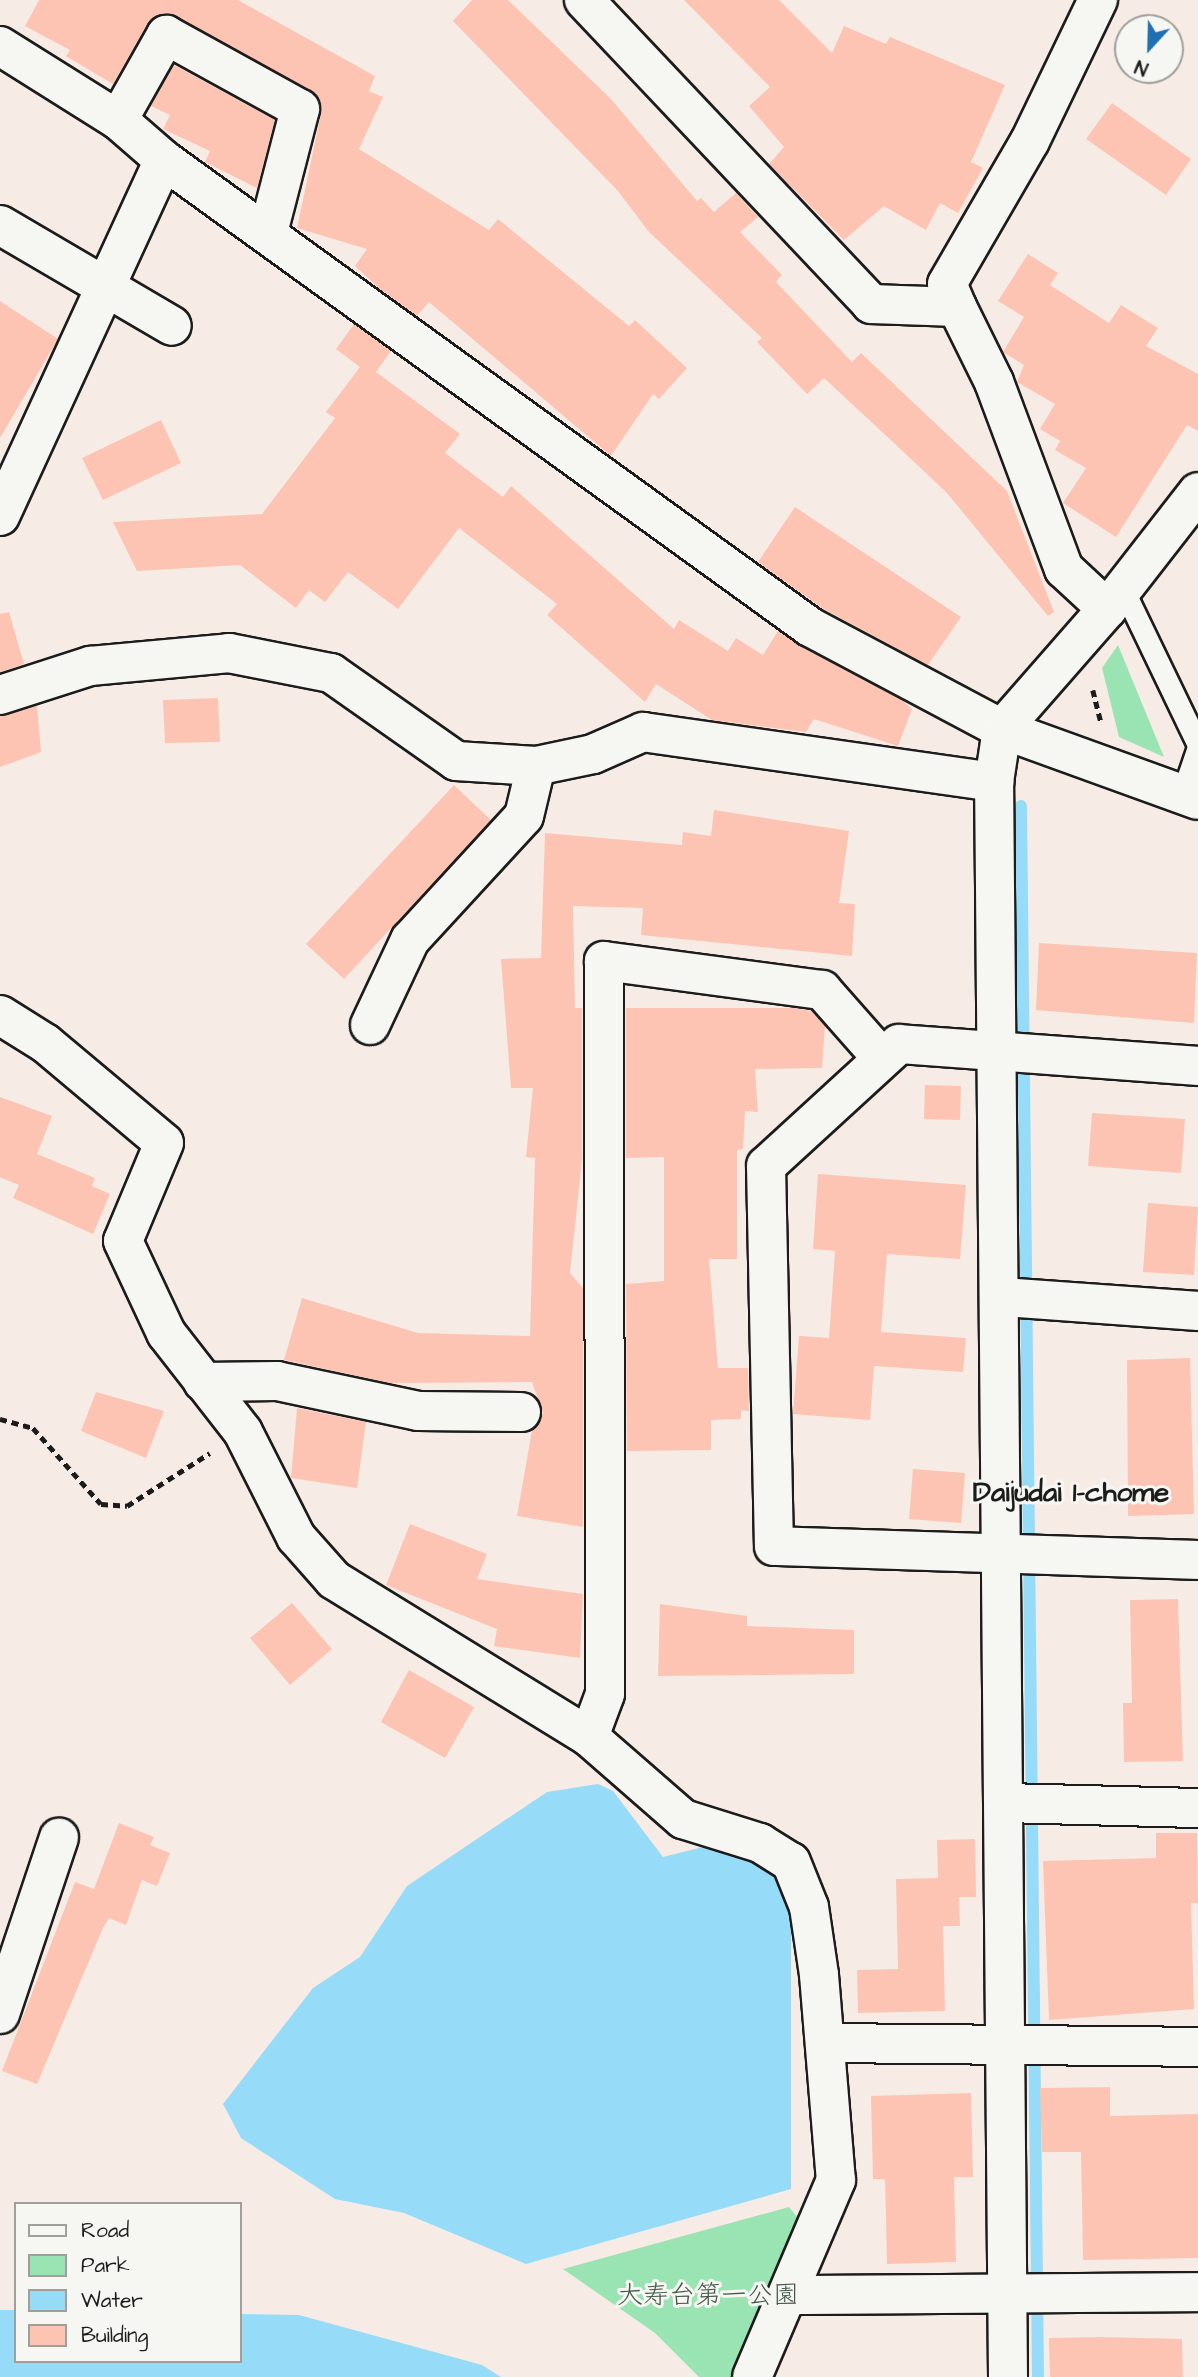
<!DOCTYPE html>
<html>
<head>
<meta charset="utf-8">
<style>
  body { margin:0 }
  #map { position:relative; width:1198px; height:2377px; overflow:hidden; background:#f7ece5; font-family:"Architects Daughter","Klee One",sans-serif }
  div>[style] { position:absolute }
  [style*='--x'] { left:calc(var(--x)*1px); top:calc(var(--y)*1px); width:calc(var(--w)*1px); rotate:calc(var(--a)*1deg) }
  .green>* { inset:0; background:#9ae4b3 }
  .water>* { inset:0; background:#96dbf8 }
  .stream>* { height:12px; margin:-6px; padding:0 6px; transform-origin:6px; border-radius:6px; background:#96dbf8 }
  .building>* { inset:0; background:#fdc4b3 }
  .path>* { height:4.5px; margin-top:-2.25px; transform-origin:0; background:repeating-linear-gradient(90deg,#1c1c1c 0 7px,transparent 0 12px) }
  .roads { filter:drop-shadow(2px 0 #1c1c1c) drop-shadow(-2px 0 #1c1c1c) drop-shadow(0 2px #1c1c1c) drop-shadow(0 -2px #1c1c1c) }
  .lane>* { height:21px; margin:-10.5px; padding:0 10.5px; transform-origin:10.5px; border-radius:10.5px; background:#f6f6f2 }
  .street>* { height:38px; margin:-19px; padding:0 19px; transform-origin:19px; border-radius:19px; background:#f6f6f2 }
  span { translate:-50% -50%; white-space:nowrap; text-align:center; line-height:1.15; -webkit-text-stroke:6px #f6f6f2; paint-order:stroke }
  .park-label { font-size:26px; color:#425849 }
  .neighbourhood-label { font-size:28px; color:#1c1c1c; font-weight:700 }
  .legend { position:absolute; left:14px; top:2202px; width:228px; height:161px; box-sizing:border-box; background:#f6f6f2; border:2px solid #9f9f9c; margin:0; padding:9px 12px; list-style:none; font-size:21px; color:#1c1c1c }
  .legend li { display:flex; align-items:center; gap:14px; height:35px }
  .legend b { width:35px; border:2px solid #9f9f9c }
  .north { position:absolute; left:1114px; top:14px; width:70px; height:70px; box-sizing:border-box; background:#f6f6f2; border:2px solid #9f9f9c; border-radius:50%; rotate:202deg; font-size:19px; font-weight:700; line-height:28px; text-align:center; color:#1c1c1c }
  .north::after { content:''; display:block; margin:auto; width:24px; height:32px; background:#1f6fb2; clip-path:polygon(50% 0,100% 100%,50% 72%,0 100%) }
</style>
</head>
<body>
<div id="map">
  <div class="green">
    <div style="clip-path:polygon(1118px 645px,1164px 757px,1119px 737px,1102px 668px)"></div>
    <div style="clip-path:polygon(789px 2207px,814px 2237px,741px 2377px,699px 2377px,655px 2333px,563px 2269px)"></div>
  </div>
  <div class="water">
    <div style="clip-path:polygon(598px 1784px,613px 1791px,663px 1857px,703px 1847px,741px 1854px,791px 1885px,791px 2189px,526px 2264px,404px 2213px,335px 2199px,241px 2138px,223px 2104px,313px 1988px,360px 1957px,407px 1886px,547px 1792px)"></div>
    <div style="clip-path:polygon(0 2310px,16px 2310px,16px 2361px,240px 2361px,240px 2314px,299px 2315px,482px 2365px,501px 2377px,0 2377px)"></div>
  </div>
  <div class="stream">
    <div style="--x:1021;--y:806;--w:1571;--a:89.38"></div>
  </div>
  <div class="building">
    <div style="clip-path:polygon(39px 0,238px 0,375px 76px,369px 91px,383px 97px,359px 149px,489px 230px,498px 219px,629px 326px,635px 320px,687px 368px,659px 399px,653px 394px,611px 456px,429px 302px,417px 316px,380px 289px,355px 266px,367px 249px,297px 228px,321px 114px,311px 90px,166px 13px,147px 24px,113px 84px,66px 56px,70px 50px,25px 26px)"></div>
    <div style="clip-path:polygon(472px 0,508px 0,611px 99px,697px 201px,701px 198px,714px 212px,736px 193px,758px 217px,740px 232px,782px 275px,776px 282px,852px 362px,861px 353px,1007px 491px,1054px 612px,1048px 616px,947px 493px,894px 443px,824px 378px,807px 394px,757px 342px,762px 338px,649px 232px,618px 191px,453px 21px)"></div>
    <div style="clip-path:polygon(684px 0,779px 0,832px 53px,844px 26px,886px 44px,890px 37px,1005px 85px,971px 162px,983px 168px,958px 213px,940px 203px,926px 230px,884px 206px,844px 240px,769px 164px,784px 147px,749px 106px,770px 87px)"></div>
    <div style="clip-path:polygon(174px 65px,275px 120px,257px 188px,205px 162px,210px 151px,163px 129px,170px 115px,151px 106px)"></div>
    <div style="clip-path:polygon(1112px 103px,1191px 159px,1166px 195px,1086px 139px)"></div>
    <div style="clip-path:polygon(1028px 254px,1058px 273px,1050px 285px,1109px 323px,1121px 305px,1158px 328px,1146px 346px,1198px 374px,1198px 431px,1187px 425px,1116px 537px,1063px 503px,1086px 468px,1055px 450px,1060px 441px,1040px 429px,1055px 404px,1017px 382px,1024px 365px,1003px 352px,1024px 317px,998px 301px)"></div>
    <div style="clip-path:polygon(0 301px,58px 339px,0 438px)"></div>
    <div style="clip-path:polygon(354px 324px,391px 351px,376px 372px,460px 434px,445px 453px,503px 497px,511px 486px,674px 629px,679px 620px,728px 651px,736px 638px,763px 655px,778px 631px,903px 701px,912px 709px,898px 746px,814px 719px,806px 732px,712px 720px,656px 684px,645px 702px,547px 615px,557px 604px,459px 528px,398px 609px,348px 572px,325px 602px,309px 590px,296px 608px,240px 565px,137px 571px,113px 522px,262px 514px,335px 418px,326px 412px,360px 367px,336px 349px)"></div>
    <div style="clip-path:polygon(161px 420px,181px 463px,103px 500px,82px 458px)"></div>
    <div style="clip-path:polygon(795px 507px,961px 617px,928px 665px,822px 608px,758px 562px)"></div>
    <div style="clip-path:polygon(9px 612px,24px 664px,0 672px,0 614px)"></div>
    <div style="clip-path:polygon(218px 698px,220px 742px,165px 743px,163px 700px)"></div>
    <div style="clip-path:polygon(37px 706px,41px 752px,0 767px,0 716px)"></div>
    <div style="clip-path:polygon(454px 785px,491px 820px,344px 979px,306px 944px)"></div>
    <div style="clip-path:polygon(714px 810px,849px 831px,839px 903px,855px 904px,852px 956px,641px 935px,643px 908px,573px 906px,575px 1008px,582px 1008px,582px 1160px,570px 1273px,583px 1288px,583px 1527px,517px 1516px,532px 1430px,543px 1413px,532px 1382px,390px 1383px,284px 1360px,302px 1298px,418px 1333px,530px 1336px,535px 1158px,526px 1157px,533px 1088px,511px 1088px,501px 959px,541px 958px,545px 833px,682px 845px,683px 832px,711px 836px)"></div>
    <div style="clip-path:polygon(1039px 943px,1197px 953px,1194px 1023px,1036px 1010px)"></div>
    <div style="clip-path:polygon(626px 1008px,793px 1008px,811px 1011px,825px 1026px,822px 1068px,755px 1069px,758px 1112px,745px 1111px,743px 1149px,737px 1150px,737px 1259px,709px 1259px,718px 1368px,748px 1368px,749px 1411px,741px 1410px,741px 1419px,711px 1420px,711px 1450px,627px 1451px,626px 1284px,664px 1281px,664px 1157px,626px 1158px)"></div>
    <div style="clip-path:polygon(925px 1085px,961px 1086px,960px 1120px,924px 1119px)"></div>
    <div style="clip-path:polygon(0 1097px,52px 1116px,37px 1154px,95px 1178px,92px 1186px,110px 1194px,93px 1234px,13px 1198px,19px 1185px,0 1177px)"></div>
    <div style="clip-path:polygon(1092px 1113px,1185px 1119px,1181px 1173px,1088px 1166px)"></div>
    <div style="clip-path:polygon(818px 1174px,966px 1185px,960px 1259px,887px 1254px,881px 1332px,966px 1338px,963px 1372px,874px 1366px,870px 1420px,793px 1414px,799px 1336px,829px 1338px,835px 1251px,813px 1249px)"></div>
    <div style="clip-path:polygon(1148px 1203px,1198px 1207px,1194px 1275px,1143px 1272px)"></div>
    <div style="clip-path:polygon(1190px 1358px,1194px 1514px,1128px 1516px,1127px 1360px)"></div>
    <div style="clip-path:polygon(96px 1392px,164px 1411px,146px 1458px,81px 1431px)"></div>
    <div style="clip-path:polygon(297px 1408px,366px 1422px,357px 1488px,291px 1478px)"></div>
    <div style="clip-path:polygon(913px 1469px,965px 1473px,961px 1523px,909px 1519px)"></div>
    <div style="clip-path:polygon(410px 1524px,487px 1554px,477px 1579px,583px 1594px,580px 1658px,494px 1646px,497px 1629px,386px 1585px)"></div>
    <div style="clip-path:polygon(1178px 1599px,1183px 1761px,1124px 1762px,1123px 1703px,1132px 1703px,1130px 1600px)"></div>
    <div style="clip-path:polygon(292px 1603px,332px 1649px,290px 1685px,250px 1638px)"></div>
    <div style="clip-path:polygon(660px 1604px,747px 1616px,747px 1626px,854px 1630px,854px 1674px,658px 1676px)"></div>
    <div style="clip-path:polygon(409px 1670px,474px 1707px,445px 1758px,381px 1722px)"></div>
    <div style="clip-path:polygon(119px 1823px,154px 1837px,150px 1845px,170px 1853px,157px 1886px,142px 1880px,126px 1925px,109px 1918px,103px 1928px,37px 2084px,2px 2071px,75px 1882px,94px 1889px)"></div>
    <div style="clip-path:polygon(1156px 1833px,1197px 1833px,1198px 1903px,1191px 1903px,1194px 2009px,1049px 2020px,1043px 1861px,1156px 1858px)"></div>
    <div style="clip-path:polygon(975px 1839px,976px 1897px,959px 1897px,960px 1926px,943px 1926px,945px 2011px,858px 2013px,857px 1970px,898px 1969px,896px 1879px,938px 1878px,937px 1840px)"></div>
    <div style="clip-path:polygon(1110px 2087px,1110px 2116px,1198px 2114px,1198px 2258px,1083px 2260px,1081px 2152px,1042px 2152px,1040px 2088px)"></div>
    <div style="clip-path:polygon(971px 2093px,973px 2177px,954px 2177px,956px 2262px,887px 2264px,885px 2179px,873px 2179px,871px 2096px)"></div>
    <div style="clip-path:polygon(1102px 2337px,1182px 2339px,1183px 2377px,1050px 2377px,1049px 2338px)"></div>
  </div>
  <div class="path">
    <div style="--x:1093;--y:690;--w:33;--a:76"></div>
    <div style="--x:0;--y:1419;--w:34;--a:15"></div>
    <div style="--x:33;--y:1428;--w:102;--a:48.2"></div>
    <div style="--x:101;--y:1504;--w:26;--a:4"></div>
    <div style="--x:127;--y:1506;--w:98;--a:-32.6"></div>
  </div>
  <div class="roads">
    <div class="lane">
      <div style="--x:1123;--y:589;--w:173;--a:64.3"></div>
      <div style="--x:1182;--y:794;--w:50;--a:-71.2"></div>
    </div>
    <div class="street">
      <div style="--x:584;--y:0;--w:418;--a:46.6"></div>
      <div style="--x:871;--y:304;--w:86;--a:2"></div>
      <div style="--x:957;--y:307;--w:84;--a:63.7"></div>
      <div style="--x:994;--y:382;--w:200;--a:69.5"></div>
      <div style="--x:1064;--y:569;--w:59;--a:42.9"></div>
      <div style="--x:0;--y:46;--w:139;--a:32.1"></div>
      <div style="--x:118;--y:120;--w:61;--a:41"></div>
      <div style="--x:164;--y:160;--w:797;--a:35.86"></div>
      <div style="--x:810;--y:627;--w:217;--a:28"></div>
      <div style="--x:1002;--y:729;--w:208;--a:19.9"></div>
      <div style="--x:118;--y:120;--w:98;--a:-60.5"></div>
      <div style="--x:166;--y:35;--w:153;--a:28.9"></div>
      <div style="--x:300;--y:109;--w:128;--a:104.5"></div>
      <div style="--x:0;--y:225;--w:199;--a:30.4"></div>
      <div style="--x:957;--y:307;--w:25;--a:-113"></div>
      <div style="--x:947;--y:284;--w:165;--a:-59.9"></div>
      <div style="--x:1030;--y:141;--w:157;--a:-64.3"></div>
      <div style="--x:0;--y:516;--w:392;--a:-65.3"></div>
      <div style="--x:0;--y:695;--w:95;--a:-17.9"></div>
      <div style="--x:90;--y:666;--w:140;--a:-5.3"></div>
      <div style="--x:229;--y:653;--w:104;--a:11.1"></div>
      <div style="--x:331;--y:673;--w:153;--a:35.1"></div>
      <div style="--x:456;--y:761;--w:80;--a:3.6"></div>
      <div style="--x:536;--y:766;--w:58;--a:-11.9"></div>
      <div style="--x:593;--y:754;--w:55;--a:-23.7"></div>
      <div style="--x:643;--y:732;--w:355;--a:8.1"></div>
      <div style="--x:0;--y:1015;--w:53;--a:31.9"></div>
      <div style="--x:45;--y:1043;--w:155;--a:40"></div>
      <div style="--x:164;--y:1143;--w:106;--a:112.7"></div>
      <div style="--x:123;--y:1241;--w:102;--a:64.9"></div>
      <div style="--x:166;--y:1333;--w:125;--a:52.1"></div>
      <div style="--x:243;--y:1432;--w:118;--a:63.2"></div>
      <div style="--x:296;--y:1537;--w:57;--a:48.5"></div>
      <div style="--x:334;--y:1580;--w:299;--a:31.6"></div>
      <div style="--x:589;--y:1737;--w:125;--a:41.1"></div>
      <div style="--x:683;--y:1819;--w:81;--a:17.3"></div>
      <div style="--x:760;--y:1843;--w:36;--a:32"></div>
      <div style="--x:791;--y:1862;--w:48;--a:68.2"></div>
      <div style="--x:809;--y:1907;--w:69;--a:81.6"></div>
      <div style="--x:819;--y:1975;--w:206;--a:85.3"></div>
      <div style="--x:836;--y:2180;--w:214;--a:113.1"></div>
      <div style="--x:370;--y:1025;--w:94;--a:-64.8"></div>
      <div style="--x:410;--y:940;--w:168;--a:-47.4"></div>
      <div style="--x:524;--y:816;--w:51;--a:-76.5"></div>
      <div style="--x:1198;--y:1066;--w:300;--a:-175.8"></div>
      <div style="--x:899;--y:1044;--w:180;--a:137.5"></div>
      <div style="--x:766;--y:1166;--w:380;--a:88.8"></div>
      <div style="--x:774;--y:1546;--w:424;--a:1.9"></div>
      <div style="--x:1003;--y:1297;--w:196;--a:4.1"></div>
      <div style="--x:203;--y:1382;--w:74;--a:-0.8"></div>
      <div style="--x:277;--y:1381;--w:144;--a:12"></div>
      <div style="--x:418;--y:1411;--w:103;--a:0.6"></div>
      <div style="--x:589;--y:1737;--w:46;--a:-69.6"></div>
      <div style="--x:605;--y:1694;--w:733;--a:-90.08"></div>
      <div style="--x:604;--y:961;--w:220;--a:7.6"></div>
      <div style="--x:822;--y:990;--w:89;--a:48.6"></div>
      <div style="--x:1005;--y:1803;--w:193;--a:1.5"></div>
      <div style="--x:0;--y:2014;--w:186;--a:-71.5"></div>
      <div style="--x:828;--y:2043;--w:370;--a:0.6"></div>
      <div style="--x:791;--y:2295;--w:407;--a:-0.4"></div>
      <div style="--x:1008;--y:2377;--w:1595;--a:-90.5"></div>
      <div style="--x:994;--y:782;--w:54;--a:-81.4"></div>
      <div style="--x:1002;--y:729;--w:159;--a:-48.8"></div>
      <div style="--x:1107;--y:609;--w:148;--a:-52.1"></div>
    </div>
  </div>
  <div class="park-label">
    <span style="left:708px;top:2296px">大寿台第一公園</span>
  </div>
  <div class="neighbourhood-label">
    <span style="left:1071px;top:1493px">Daijudai 1-chome</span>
  </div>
  <ul class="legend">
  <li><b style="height:9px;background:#f6f6f2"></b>Road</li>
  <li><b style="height:19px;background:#9ae4b3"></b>Park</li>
  <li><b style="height:19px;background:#96dbf8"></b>Water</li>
  <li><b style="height:19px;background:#fdc4b3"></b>Building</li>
  </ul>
  <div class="north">N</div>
</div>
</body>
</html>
